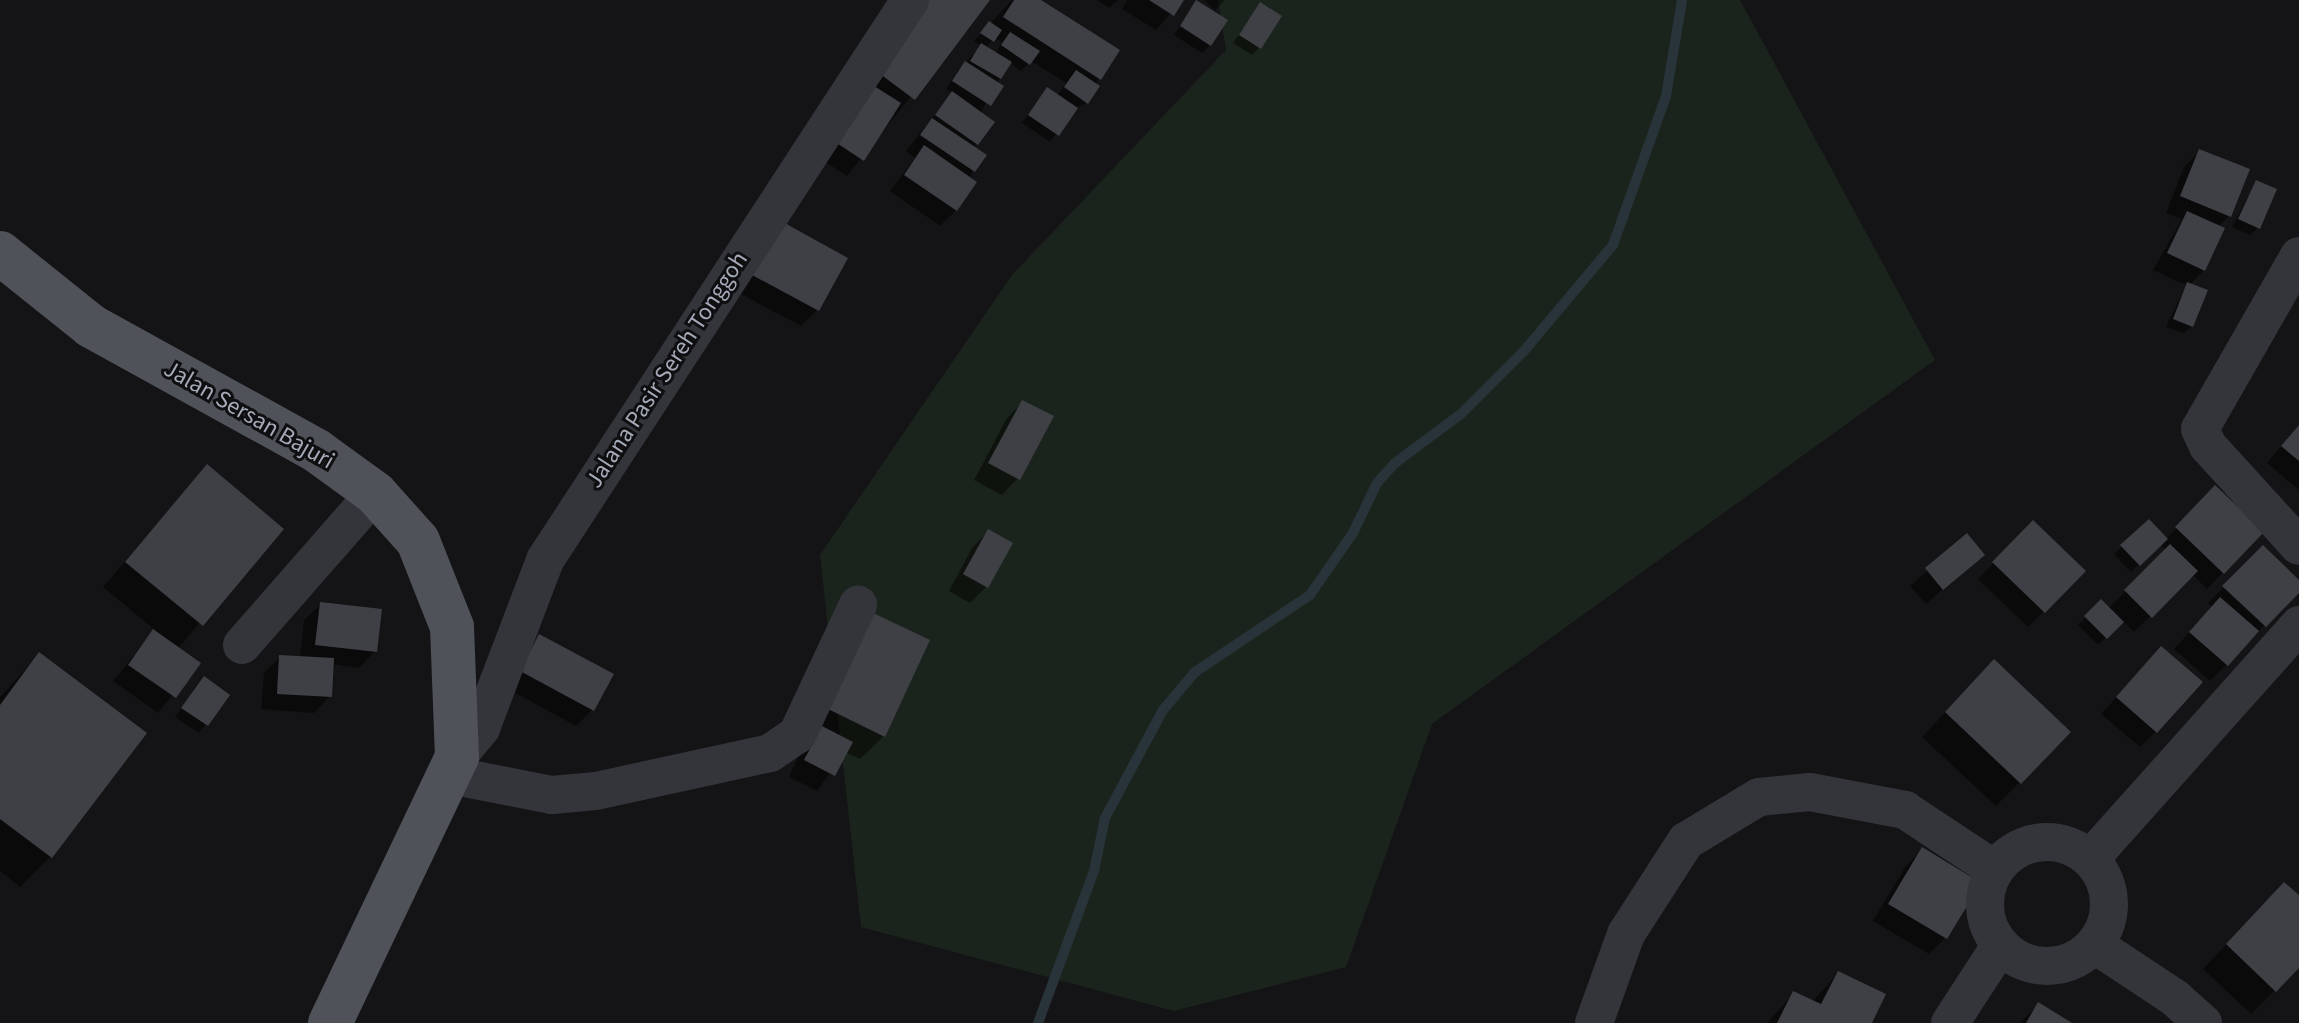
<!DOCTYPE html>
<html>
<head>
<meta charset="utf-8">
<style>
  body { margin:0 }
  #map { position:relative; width:2299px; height:1023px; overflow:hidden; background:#141416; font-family:"Source Sans 3",sans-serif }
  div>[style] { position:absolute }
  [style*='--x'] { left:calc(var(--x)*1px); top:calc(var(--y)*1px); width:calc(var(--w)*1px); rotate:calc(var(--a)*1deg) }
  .green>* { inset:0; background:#1b241c }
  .shadow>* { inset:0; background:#0007 }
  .stream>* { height:10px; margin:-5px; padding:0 5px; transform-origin:5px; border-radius:5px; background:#29333a }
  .building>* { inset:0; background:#3f4046 }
  .minor>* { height:38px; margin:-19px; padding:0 19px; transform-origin:19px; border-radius:19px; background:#34353b }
  .minor>.ring { margin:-19px; padding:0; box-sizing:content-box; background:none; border:38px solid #34353b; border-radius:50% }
  .major>* { height:44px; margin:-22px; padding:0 22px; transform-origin:22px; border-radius:22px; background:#50525a }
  span { translate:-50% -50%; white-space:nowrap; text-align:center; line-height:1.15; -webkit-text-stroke:6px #0f0f11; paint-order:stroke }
  .street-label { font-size:24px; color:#a4aab7 }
</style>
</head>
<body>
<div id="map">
  <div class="green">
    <div style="clip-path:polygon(1218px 0,1740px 0,1935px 360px,1432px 724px,1346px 967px,1174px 1011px,861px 927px,820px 555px,1012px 275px,1226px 50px)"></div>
  </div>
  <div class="shadow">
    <div style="clip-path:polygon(988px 0,847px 176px,815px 155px,854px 95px)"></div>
    <div style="clip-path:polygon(evenodd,1012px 0,1037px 0,1099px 78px,1086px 103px,1075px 108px,1050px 142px,1022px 123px,1047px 89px,1057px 96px,1066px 83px,1031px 61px,1021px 71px,1009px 62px,980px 114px,992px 122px,973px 148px,973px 170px,956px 210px,940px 226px,890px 191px,915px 158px,906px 151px,953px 93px,946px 89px,958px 71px,981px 46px,974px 41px,1012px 0,995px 38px,1002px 42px,995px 54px,985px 48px,995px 38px)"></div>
    <div style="clip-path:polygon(1097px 0,1118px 0,1109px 8px)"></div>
    <div style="clip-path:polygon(1127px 0,1182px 0,1156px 30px,1122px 9px)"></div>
    <div style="clip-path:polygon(1204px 0,1225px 0,1215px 10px)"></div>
    <div style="clip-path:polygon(1197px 2px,1210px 45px,1202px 53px,1174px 35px)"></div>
    <div style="clip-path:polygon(1260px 5px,1260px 47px,1252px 55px,1233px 43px)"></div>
    <div style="clip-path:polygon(2200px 151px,2229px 216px,2218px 227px,2204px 270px,2189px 285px,2192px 326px,2184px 333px,2166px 327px,2186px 285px,2153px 270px,2182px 219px,2166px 213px,2184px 167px)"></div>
    <div style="clip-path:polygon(2256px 182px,2258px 228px,2250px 235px,2232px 227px)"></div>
    <div style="clip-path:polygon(765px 240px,845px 258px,817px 310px,801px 326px,737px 292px)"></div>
    <div style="clip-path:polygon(1023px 402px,1018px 478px,1002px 495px,974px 480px,1007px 418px)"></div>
    <div style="clip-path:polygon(2299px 425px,2299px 490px,2267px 463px)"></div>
    <div style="clip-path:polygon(207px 467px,281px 529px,178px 648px,198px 663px,158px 713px,113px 681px,155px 630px,103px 587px)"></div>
    <div style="clip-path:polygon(2215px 488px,2262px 532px,2207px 589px,2192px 574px,2134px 632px,2123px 621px,2098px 645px,2078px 625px,2101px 602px,2108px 609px,2166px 550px,2160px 544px,2131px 572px,2114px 554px,2149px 521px,2166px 539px)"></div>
    <div style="clip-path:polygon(2033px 523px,2083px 571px,2028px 627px,1978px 579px)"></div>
    <div style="clip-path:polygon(988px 532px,986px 587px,970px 603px,949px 591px,972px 548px)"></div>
    <div style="clip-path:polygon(1967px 536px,1982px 555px,1926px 604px,1910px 586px)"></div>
    <div style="clip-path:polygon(2263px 547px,2299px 582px,2299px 590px,2210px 681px,2174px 649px,2212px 607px,2208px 603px)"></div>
    <div style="clip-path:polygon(321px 604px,375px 651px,359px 668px,332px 664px,330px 696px,314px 713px,261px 709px,264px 673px,280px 657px,300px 658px,304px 620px)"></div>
    <div style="clip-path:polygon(540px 636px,592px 710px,576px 726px,505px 687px,524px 652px)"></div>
    <div style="clip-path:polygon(850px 640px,884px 736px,860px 759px,845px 752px,817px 791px,789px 777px)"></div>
    <div style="clip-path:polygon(2161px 648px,2156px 731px,2140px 747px,2101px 714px)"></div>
    <div style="clip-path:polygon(39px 655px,51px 856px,20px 887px,0 871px,0 697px)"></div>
    <div style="clip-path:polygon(197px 686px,227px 695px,199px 733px,175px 717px)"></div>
    <div style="clip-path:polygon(1970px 686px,2020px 782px,1996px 806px,1922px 737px)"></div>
    <div style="clip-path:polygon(1922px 850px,1978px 883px,1945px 938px,1929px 954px,1873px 921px,1906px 866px)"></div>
    <div style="clip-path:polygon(2299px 898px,2299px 965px,2251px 1014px,2203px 969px,2261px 908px)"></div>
    <div style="clip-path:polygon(1838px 973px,1870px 1023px,1767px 1023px,1794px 993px,1812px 1002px)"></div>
    <div style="clip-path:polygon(2038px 1005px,2068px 1023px,2020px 1023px)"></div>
  </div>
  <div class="stream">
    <div style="--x:1038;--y:1023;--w:162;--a:-69.8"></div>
    <div style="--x:1094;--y:871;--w:54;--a:-78.3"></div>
    <div style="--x:1105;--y:818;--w:123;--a:-61.8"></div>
    <div style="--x:1163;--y:710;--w:50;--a:-49.9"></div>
    <div style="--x:1195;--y:672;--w:138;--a:-33.8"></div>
    <div style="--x:1310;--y:595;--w:75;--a:-55.3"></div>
    <div style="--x:1353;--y:533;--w:55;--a:-64.4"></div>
    <div style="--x:1377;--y:483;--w:27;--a:-48"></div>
    <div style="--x:1395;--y:463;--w:82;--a:-36.6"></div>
    <div style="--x:1461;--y:414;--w:89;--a:-45"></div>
    <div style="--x:1524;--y:351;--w:138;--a:-50"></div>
    <div style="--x:1613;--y:245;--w:158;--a:-70.4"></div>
    <div style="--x:1666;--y:96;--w:97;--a:-80.5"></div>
  </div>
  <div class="building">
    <div style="clip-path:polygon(923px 0,990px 0,915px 100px,872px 68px)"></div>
    <div style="clip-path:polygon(1014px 0,1041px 0,1120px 50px,1101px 80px,1003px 17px)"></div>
    <div style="clip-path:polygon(1149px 0,1184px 0,1174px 16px)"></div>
    <div style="clip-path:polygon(1196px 0,1228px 20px,1211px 46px,1180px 26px)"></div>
    <div style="clip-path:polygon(1260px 2px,1282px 16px,1261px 49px,1239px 35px)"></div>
    <div style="clip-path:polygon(989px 21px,1002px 30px,994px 42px,980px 33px)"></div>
    <div style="clip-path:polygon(1010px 32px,1040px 51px,1030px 65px,1001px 45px)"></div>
    <div style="clip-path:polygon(981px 43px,1012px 62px,1001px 79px,970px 61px)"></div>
    <div style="clip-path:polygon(965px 61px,1004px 86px,991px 106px,952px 81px)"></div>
    <div style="clip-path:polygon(1076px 70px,1100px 86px,1088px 104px,1064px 87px)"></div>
    <div style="clip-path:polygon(866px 81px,901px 103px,864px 161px,829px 138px)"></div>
    <div style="clip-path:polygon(1047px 87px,1078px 108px,1059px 136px,1028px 115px)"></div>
    <div style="clip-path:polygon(952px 91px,995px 122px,978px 145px,935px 115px)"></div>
    <div style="clip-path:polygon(932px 118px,987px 155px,975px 172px,920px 135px)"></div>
    <div style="clip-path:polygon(924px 145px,977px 182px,957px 211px,904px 175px)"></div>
    <div style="clip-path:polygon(2199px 149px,2250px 169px,2231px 217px,2180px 196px)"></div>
    <div style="clip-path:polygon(2256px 180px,2277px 189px,2260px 229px,2238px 219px)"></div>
    <div style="clip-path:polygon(2187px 211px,2225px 228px,2205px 271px,2167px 253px)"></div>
    <div style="clip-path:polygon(781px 221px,848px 258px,819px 311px,752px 275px)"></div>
    <div style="clip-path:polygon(2187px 282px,2208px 290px,2193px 327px,2173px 319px)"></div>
    <div style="clip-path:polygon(1022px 400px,1054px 416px,1020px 480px,988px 463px)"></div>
    <div style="clip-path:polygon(2299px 425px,2299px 461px,2281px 446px)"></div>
    <div style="clip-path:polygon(207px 464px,284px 529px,203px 626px,125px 562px)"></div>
    <div style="clip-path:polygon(2215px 485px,2264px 532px,2224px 574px,2175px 527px)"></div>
    <div style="clip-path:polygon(2149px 519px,2168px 539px,2140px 566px,2120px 545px)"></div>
    <div style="clip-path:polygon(2033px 520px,2086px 571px,2045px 613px,1992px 562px)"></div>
    <div style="clip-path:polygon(988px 529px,1013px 543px,988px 588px,963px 574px)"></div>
    <div style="clip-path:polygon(1967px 533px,1985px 555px,1943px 590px,1925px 568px)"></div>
    <div style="clip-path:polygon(2170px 544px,2198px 571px,2152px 618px,2124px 590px)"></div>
    <div style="clip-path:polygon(2263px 545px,2299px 580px,2299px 593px,2266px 627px,2222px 586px)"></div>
    <div style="clip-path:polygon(2220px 597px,2259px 631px,2228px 666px,2189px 632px)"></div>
    <div style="clip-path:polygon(2101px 599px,2124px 622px,2107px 639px,2084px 616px)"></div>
    <div style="clip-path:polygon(320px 602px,382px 609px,377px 652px,315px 645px)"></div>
    <div style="clip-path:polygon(873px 613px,930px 640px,885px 737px,828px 709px)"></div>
    <div style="clip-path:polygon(153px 629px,201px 663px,176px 698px,128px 665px)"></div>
    <div style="clip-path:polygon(539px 634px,614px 674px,594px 711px,520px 671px)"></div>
    <div style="clip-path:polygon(2161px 646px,2203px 682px,2157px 733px,2116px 697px)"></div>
    <div style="clip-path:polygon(39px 652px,147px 733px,52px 858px,0 819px,0 705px)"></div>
    <div style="clip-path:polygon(279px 655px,334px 658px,332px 697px,277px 694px)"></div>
    <div style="clip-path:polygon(1994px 659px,2071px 732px,2021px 784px,1945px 712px)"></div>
    <div style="clip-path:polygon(204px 676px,230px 695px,208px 726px,181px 708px)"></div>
    <div style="clip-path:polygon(822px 726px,853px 742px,835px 776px,804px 760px)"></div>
    <div style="clip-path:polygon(1922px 847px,1981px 883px,1947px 939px,1888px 904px)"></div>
    <div style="clip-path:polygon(2284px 882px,2299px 895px,2299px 968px,2276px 992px,2226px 944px)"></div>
    <div style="clip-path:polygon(1838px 971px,1886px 994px,1872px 1023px,1777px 1023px,1793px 991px,1821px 1004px)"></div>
    <div style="clip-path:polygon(2038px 1002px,2072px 1023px,2026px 1023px)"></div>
  </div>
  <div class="minor">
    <div style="--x:2299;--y:256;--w:199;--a:119.8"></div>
    <div style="--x:2200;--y:429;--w:19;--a:65"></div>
    <div style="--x:2208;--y:446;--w:135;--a:47.7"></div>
    <div style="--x:242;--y:645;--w:202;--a:-48.8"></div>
    <div style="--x:457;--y:757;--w:38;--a:-50"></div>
    <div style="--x:481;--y:728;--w:180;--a:-69.1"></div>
    <div style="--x:545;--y:560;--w:668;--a:-56.9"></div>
    <div style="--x:450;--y:775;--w:104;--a:11.1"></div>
    <div style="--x:552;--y:795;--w:44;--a:-5.2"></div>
    <div style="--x:596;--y:791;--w:178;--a:-12.3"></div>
    <div style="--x:770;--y:753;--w:32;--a:-34"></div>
    <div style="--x:797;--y:735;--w:144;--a:-64.9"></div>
    <div class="ring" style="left:1985px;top:842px;width:86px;height:86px"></div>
    <div style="--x:2090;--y:859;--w:314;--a:-48.2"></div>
    <div style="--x:2095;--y:945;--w:96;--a:33.5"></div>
    <div style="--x:2175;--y:998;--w:38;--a:42"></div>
    <div style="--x:1594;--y:1023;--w:95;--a:-70.2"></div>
    <div style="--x:1626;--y:934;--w:111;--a:-57.2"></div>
    <div style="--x:1686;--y:841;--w:85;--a:-31.1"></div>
    <div style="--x:1759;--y:797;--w:51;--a:-5.6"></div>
    <div style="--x:1810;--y:792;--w:97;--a:10.7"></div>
    <div style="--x:1905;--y:810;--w:107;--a:33.5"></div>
    <div style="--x:1950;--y:1023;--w:92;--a:-57"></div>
  </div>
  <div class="major">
    <div style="--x:0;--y:253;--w:117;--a:38.7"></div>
    <div style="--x:91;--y:326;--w:258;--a:28.9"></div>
    <div style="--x:317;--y:451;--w:72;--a:35.9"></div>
    <div style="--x:375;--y:493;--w:64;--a:48.1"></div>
    <div style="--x:418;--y:541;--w:92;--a:68.4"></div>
    <div style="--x:452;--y:627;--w:130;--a:87.8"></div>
    <div style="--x:457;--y:757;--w:295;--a:115.5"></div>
  </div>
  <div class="street-label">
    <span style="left:667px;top:370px;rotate:-57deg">Jalana Pasir Sereh Tonggoh</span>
    <span style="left:249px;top:415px;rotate:30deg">Jalan Sersan Bajuri</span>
  </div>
</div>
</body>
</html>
